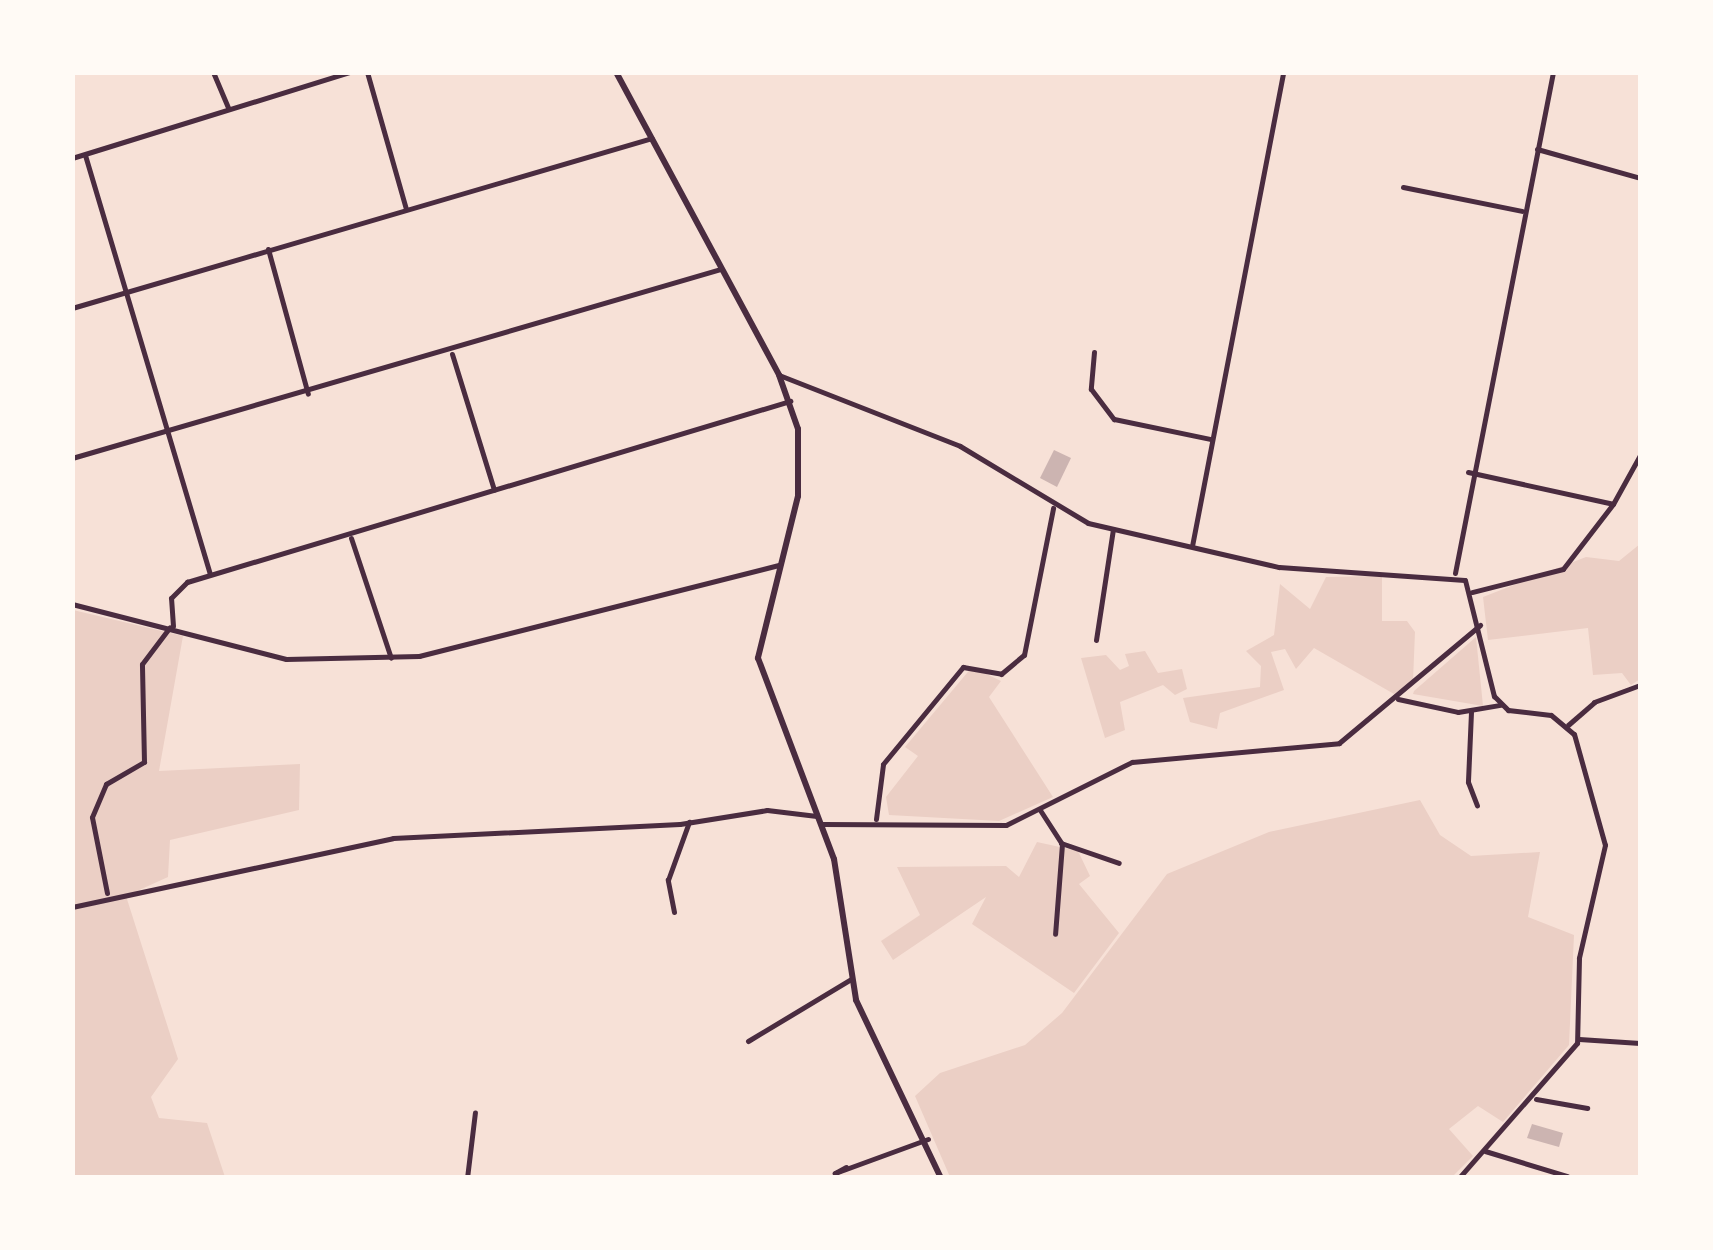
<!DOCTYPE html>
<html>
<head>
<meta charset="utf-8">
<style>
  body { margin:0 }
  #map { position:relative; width:1713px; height:1250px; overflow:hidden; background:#f7e1d7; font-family:"Archivo Narrow",sans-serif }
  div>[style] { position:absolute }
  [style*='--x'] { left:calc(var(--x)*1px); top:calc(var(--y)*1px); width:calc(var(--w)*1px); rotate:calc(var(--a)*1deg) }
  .green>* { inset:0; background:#ebcfc5 }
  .building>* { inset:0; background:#ccb4b1 }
  .minor>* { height:5px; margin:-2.5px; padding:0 2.5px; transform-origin:2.5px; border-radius:2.5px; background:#4a2c40 }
  .tertiary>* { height:6px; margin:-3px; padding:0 3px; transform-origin:3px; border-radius:3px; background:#4a2c40 }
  span { translate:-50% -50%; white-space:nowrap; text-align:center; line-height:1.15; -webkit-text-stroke:8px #fffaf5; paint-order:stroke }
  .frame { position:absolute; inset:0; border:75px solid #fffaf5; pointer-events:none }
</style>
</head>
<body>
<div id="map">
  <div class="green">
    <div style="clip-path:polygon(1640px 544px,1640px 679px,1631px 685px,1622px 673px,1593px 675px,1588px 628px,1488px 640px,1483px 597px,1586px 557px,1619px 561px)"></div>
    <div style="clip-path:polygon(1382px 576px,1382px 621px,1407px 621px,1415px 632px,1413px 681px,1394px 694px,1314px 648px,1296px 669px,1285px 649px,1271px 652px,1284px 690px,1220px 713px,1217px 729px,1190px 722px,1183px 698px,1260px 687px,1261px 666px,1246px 651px,1274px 635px,1280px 584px,1310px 609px,1326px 577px)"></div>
    <div style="clip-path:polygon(73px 610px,183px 636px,159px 771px,300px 764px,299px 810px,170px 840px,168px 877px,126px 896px,178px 1059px,151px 1097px,159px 1118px,207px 1123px,225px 1177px,73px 1178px)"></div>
    <div style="clip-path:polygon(1476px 637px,1483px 706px,1413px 694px,1414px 691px)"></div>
    <div style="clip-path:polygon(1145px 651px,1158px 673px,1182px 669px,1187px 689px,1175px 695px,1163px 685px,1120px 702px,1125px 730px,1105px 738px,1081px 658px,1106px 655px,1120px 670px,1129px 666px,1125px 654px)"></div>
    <div style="clip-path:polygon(972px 667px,1001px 681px,989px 697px,1053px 797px,999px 821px,889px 815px,886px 797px,918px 756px,905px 747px)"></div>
    <div style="clip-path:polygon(1420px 800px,1440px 835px,1471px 856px,1540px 852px,1528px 917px,1574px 935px,1569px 1045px,1503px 1122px,1478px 1106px,1449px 1129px,1473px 1156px,1452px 1177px,950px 1177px,915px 1096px,940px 1073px,1025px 1045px,1062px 1013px,1167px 874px,1269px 832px)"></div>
    <div style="clip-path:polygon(1037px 842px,1078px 851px,1090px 876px,1079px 884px,1119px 933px,1074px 993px,972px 924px,986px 897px,893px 960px,881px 941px,920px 915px,897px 867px,1006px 866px,1019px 877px)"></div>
  </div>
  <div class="building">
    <div style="clip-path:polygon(1054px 450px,1071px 458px,1057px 487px,1040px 478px)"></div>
    <div style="clip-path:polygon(1532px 1124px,1563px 1133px,1559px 1147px,1527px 1138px)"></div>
  </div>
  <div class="minor">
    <div style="--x:213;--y:72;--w:39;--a:67"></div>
    <div style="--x:367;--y:72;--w:142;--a:74.1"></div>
    <div style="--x:1537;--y:149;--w:107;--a:15.7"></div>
    <div style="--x:85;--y:155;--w:437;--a:73.4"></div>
    <div style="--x:72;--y:158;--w:291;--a:-17.2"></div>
    <div style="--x:1403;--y:187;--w:121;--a:11.4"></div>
    <div style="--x:268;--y:249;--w:150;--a:74.6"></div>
    <div style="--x:72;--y:308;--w:604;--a:-16.34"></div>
    <div style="--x:1094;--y:352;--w:37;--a:95"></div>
    <div style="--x:1091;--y:389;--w:38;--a:53"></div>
    <div style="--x:1114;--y:419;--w:99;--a:11.7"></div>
    <div style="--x:452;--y:354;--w:142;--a:72.8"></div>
    <div style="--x:779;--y:375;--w:194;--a:21.4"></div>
    <div style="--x:960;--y:446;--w:149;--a:31"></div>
    <div style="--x:1088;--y:523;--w:196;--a:13"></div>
    <div style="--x:1279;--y:567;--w:186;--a:4"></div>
    <div style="--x:1465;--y:580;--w:120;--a:76"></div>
    <div style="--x:1494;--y:696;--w:20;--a:45"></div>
    <div style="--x:1508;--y:710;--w:43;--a:6.6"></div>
    <div style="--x:1551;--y:715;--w:30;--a:40"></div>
    <div style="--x:1574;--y:734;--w:115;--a:74.4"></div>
    <div style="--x:1605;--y:845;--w:116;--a:103"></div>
    <div style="--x:1579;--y:958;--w:85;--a:91.3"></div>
    <div style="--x:1577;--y:1043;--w:179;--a:131.2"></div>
    <div style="--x:72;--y:458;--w:676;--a:-16.24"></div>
    <div style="--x:1468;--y:472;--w:148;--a:12.4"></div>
    <div style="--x:1613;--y:504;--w:82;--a:127.6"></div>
    <div style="--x:1563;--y:569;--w:94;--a:165.8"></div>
    <div style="--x:1613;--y:504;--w:56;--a:-61.1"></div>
    <div style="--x:351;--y:538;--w:126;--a:71.6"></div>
    <div style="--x:1192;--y:546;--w:483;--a:-79.1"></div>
    <div style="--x:1455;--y:573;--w:510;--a:-78.93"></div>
    <div style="--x:72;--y:604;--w:221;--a:14.4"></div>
    <div style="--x:286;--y:659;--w:133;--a:-1.3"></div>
    <div style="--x:419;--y:656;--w:371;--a:-14.2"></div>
    <div style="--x:173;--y:626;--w:28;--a:-94"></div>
    <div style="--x:171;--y:598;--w:23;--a:-45"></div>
    <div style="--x:187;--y:582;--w:630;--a:-16.71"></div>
    <div style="--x:1096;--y:640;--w:112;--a:-81.3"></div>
    <div style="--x:1398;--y:699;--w:61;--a:12.2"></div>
    <div style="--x:1458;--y:712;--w:43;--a:-9.5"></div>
    <div style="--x:1471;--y:712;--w:70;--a:92.5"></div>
    <div style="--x:1468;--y:782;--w:25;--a:69"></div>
    <div style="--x:1568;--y:725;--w:35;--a:-41"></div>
    <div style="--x:1594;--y:702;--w:49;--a:-20.3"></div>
    <div style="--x:1040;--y:810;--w:40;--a:57.1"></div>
    <div style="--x:1062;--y:844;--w:90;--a:94.4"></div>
    <div style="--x:876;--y:819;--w:55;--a:-82.7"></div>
    <div style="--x:883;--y:764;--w:126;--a:-50.5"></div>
    <div style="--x:963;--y:667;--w:39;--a:10"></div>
    <div style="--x:1001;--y:674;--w:30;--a:-40"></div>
    <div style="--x:1024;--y:655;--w:150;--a:-78.8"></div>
    <div style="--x:823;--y:824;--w:183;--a:0.3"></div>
    <div style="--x:1006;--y:825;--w:141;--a:-26.6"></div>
    <div style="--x:1132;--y:762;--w:208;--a:-5.2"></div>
    <div style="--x:1339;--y:743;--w:184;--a:-39.9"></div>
    <div style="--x:1061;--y:843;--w:61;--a:19"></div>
    <div style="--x:107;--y:893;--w:77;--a:-101.2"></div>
    <div style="--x:92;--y:817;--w:36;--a:-67"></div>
    <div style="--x:106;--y:784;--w:44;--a:-30.1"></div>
    <div style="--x:144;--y:762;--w:98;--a:-91.2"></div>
    <div style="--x:142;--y:664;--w:46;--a:-52.9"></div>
    <div style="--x:72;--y:907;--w:328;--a:-12.1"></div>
    <div style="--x:393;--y:838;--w:287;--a:-2.8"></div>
    <div style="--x:680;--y:824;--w:88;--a:-9.1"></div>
    <div style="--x:767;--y:810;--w:50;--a:6.8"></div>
    <div style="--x:674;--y:912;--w:33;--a:-101"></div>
    <div style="--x:668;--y:880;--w:62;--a:-70.1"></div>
    <div style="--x:1579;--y:1039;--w:61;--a:3.8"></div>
    <div style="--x:748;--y:1041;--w:120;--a:-31"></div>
    <div style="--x:1536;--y:1099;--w:52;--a:10"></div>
    <div style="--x:1485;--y:1151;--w:86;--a:17"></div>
    <div style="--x:846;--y:1167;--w:13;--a:151"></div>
    <div style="--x:835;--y:1173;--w:99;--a:-20.1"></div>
    <div style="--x:467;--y:1178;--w:66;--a:-83.1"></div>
  </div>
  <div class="tertiary">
    <div style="--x:616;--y:72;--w:344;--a:61.7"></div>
    <div style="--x:779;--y:375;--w:57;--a:70.6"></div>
    <div style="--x:798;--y:429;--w:67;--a:90"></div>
    <div style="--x:798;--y:496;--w:167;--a:103.9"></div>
    <div style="--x:758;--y:658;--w:215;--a:69.3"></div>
    <div style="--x:834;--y:859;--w:143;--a:81.1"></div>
    <div style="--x:856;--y:1000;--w:197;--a:64.5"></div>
  </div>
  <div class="frame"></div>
</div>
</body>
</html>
